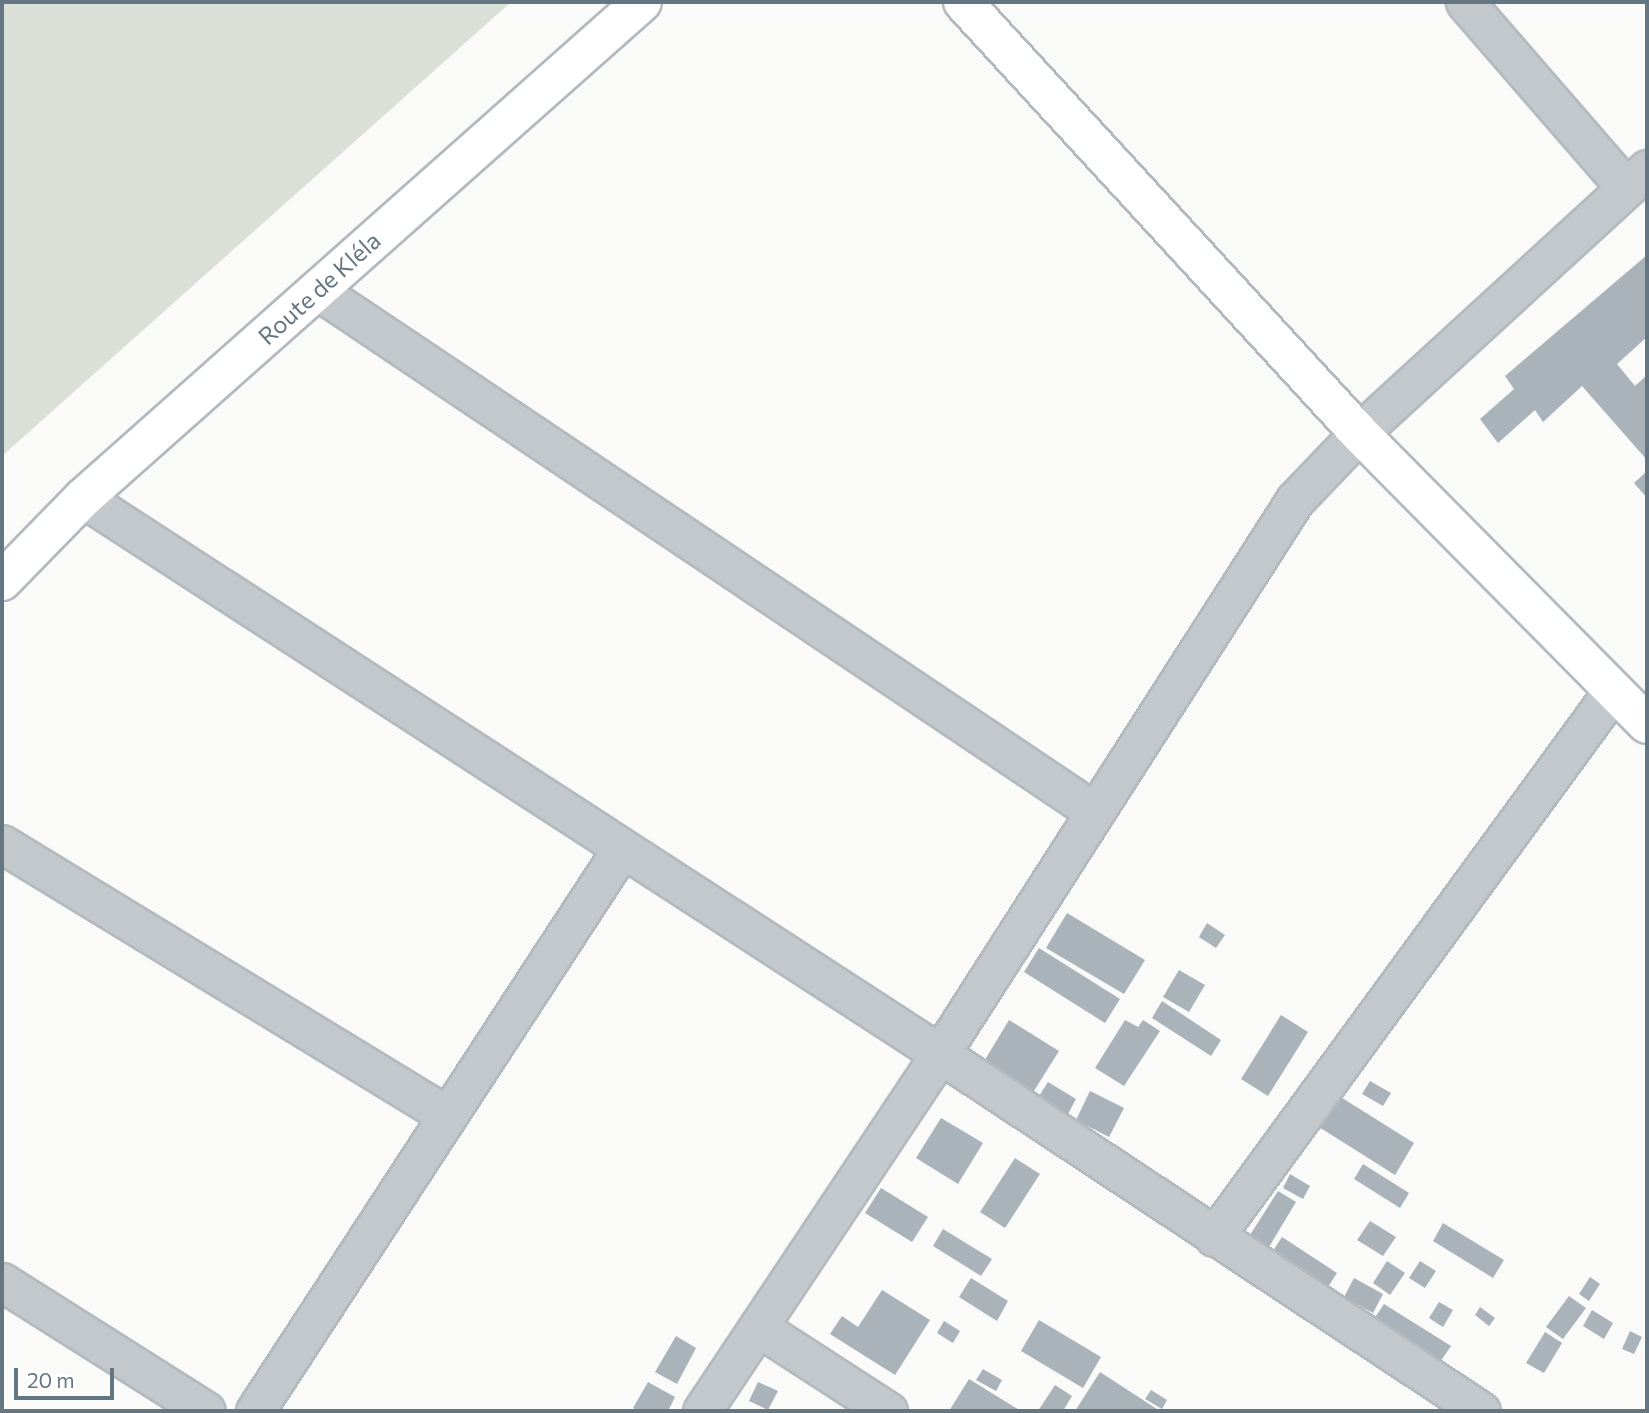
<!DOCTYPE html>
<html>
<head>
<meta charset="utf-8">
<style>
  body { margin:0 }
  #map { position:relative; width:1649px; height:1413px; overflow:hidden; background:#fafaf8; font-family:Commissioner,sans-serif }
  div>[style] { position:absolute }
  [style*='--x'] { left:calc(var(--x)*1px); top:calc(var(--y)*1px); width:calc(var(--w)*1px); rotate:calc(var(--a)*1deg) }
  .green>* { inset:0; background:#dadfd7 }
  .building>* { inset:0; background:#aab3b9 }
  .roads { filter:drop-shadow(2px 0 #b3babf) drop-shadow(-2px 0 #b3babf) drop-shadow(0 2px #b3babf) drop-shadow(0 -2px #b3babf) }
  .street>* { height:37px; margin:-18.5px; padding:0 18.5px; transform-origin:18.5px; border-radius:18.5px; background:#c3c8cc }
  .secondary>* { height:38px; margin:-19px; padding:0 19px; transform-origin:19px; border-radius:19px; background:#fff }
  span { translate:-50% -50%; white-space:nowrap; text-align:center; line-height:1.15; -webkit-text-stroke:7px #fff; paint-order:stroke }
  .street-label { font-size:24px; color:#657683 }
  .frame { position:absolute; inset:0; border:4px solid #657683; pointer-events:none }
  .scale { position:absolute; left:14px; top:1368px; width:100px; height:32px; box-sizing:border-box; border:4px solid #657683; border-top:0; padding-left:9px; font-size:21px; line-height:24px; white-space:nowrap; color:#657683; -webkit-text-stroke:5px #fff; paint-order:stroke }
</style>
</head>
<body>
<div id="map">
  <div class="green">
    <div style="clip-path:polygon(2px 2px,511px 2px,2px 456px)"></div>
  </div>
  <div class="building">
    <div style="clip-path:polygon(1647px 255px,1647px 337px,1617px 364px,1635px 386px,1647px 375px,1647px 460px,1582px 386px,1543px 422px,1535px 410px,1498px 443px,1480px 419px,1514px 389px,1505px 376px)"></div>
    <div style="clip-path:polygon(1647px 471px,1647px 498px,1634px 483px)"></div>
    <div style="clip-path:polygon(1067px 913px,1145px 960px,1124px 994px,1046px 948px)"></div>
    <div style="clip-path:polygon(1207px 923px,1225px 935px,1216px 948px,1199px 937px)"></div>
    <div style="clip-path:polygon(1039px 948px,1120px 999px,1105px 1023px,1024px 972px)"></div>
    <div style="clip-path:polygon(1179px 970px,1205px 985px,1189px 1012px,1163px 997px)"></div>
    <div style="clip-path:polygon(1162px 1001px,1221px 1040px,1211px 1056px,1152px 1018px)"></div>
    <div style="clip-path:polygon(1281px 1015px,1308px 1032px,1268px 1096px,1241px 1079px)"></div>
    <div style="clip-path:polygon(1009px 1020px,1059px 1051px,1032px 1094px,983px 1063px)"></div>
    <div style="clip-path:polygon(1125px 1020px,1138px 1027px,1143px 1020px,1160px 1031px,1124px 1086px,1095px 1068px)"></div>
    <div style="clip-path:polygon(1370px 1081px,1391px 1093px,1383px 1106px,1362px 1094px)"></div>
    <div style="clip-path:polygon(1048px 1082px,1076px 1099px,1068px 1114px,1039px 1096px)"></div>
    <div style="clip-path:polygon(1090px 1091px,1124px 1108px,1109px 1137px,1076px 1120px)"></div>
    <div style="clip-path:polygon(1339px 1096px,1414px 1143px,1395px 1175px,1319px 1127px)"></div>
    <div style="clip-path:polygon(941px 1118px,983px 1143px,958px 1184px,916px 1158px)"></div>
    <div style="clip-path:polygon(1015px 1158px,1040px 1174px,1005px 1228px,980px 1212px)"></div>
    <div style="clip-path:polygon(1363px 1164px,1409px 1193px,1400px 1208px,1354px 1179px)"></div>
    <div style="clip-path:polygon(1290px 1174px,1310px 1186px,1303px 1199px,1283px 1188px)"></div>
    <div style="clip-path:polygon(881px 1188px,928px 1217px,912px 1242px,865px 1213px)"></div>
    <div style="clip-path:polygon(1278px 1191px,1296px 1202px,1269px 1247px,1250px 1235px)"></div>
    <div style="clip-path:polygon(1370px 1221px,1396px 1237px,1383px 1256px,1357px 1240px)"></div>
    <div style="clip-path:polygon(1443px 1223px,1504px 1260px,1493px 1278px,1433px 1241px)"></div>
    <div style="clip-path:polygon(943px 1229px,992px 1259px,981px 1276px,933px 1246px)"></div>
    <div style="clip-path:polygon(1282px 1237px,1337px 1273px,1324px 1293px,1269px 1257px)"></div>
    <div style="clip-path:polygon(1387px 1261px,1405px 1273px,1390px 1295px,1373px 1283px)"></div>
    <div style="clip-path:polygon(1420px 1261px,1436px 1271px,1425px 1288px,1409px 1278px)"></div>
    <div style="clip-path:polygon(1590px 1277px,1600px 1284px,1589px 1301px,1579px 1294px)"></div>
    <div style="clip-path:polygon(971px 1278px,1008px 1301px,997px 1321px,959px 1297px)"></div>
    <div style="clip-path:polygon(1354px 1278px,1383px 1294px,1373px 1313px,1344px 1297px)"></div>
    <div style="clip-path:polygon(882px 1290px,930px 1320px,895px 1375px,830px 1334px,842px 1316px,858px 1327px)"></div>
    <div style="clip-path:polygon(1569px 1296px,1586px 1308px,1563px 1339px,1546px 1327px)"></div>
    <div style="clip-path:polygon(1439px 1302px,1453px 1310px,1443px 1327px,1429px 1318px)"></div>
    <div style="clip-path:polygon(1384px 1304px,1451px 1346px,1440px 1362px,1374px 1319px)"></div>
    <div style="clip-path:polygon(1480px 1307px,1495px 1318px,1489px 1326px,1475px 1315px)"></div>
    <div style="clip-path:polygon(1592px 1310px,1613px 1323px,1604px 1339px,1583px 1326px)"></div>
    <div style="clip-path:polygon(1039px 1320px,1101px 1357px,1083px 1388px,1021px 1351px)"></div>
    <div style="clip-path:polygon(944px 1321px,960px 1331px,953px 1343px,937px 1333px)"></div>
    <div style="clip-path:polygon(1630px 1331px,1642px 1337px,1634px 1354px,1622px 1349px)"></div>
    <div style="clip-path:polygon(1545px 1332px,1562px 1343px,1544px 1373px,1526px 1363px)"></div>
    <div style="clip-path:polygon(676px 1336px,696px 1348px,677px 1384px,655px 1372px)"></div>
    <div style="clip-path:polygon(983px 1369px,1002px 1380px,996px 1391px,976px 1380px)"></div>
    <div style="clip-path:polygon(1100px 1372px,1160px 1411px,1075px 1411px)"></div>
    <div style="clip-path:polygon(969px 1379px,1021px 1411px,949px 1411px)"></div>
    <div style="clip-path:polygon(648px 1382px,675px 1397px,668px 1411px,639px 1411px,633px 1408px)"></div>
    <div style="clip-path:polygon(758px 1382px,778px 1391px,768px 1410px,749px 1401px)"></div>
    <div style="clip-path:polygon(1055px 1385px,1072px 1396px,1063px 1411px,1038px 1411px)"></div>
    <div style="clip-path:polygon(1151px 1390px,1167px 1400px,1162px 1409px,1145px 1399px)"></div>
  </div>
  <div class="roads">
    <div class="street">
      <div style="--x:1465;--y:2;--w:246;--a:49.1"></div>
      <div style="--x:317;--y:290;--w:937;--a:33.86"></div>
      <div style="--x:83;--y:498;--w:1022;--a:32.97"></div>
      <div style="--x:940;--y:1054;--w:648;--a:33.42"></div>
      <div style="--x:2;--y:844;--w:522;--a:31.38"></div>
      <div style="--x:1214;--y:1237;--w:676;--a:-53.84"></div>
      <div style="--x:2;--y:1282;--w:241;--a:32.3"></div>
      <div style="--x:758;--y:1327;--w:155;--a:32.9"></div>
      <div style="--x:255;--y:1411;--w:670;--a:-56.88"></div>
      <div style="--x:702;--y:1411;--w:429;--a:-56.3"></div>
      <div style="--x:940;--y:1054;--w:658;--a:-57.35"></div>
      <div style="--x:1295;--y:500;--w:93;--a:-46.3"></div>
      <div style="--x:1359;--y:433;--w:391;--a:-42.5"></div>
    </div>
    <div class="secondary">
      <div style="--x:963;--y:2;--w:585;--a:47.42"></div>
      <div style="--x:1359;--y:433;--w:409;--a:45.3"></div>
      <div style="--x:2;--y:581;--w:116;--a:-45.7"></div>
      <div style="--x:83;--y:498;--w:747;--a:-41.58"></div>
    </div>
  </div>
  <div class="street-label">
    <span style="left:319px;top:288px;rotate:-42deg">Route de Kléla</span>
  </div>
  <div class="frame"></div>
  <div class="scale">20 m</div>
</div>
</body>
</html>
